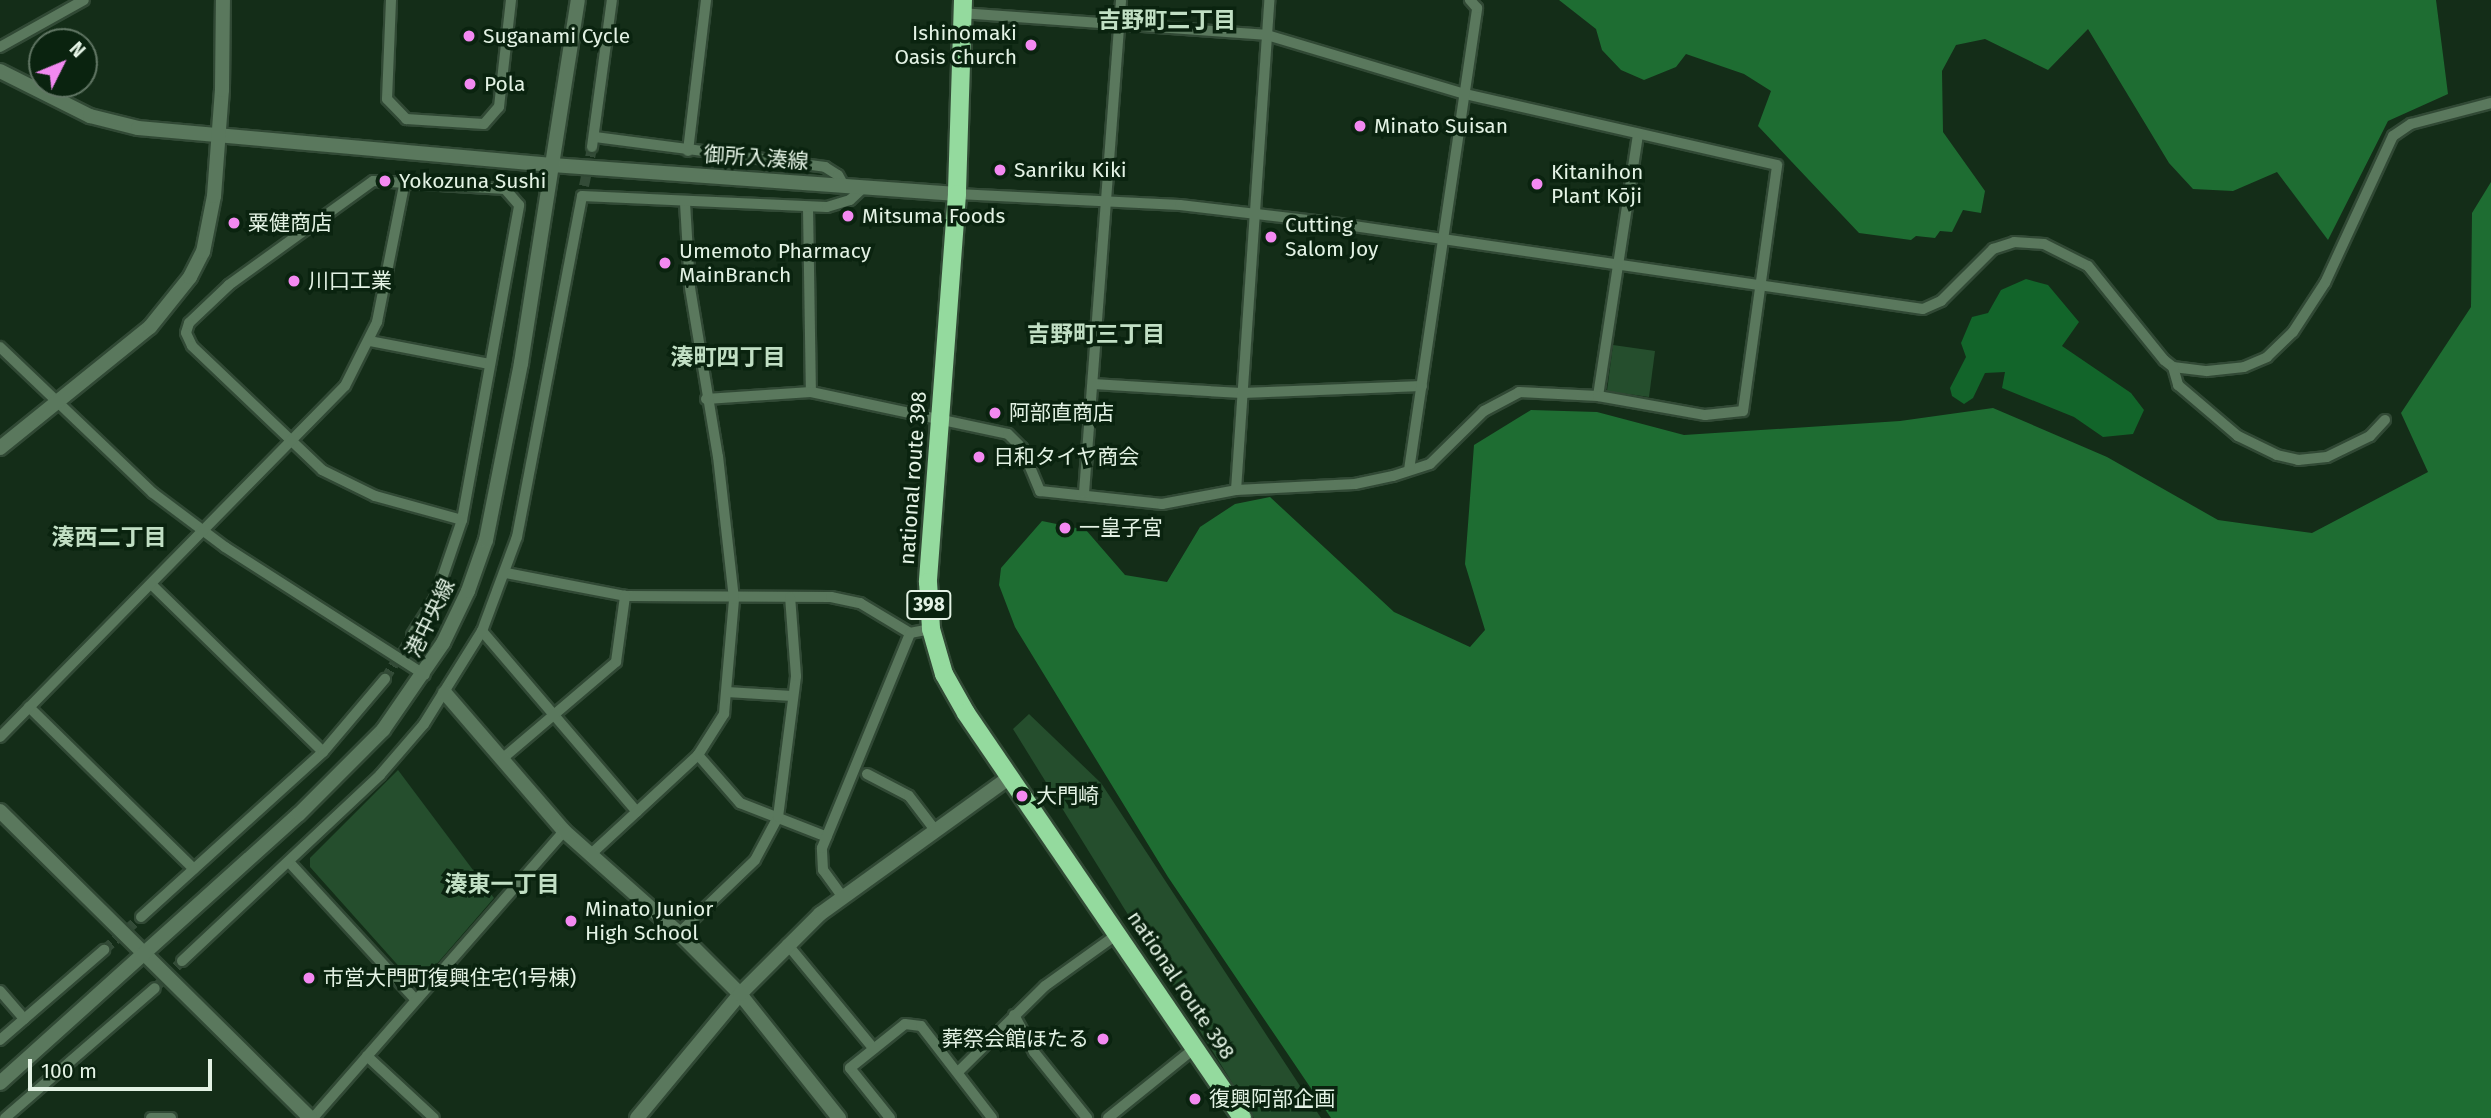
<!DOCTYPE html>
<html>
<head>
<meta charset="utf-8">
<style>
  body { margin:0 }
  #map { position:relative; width:2491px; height:1118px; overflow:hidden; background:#142d18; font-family:"Fira Sans","Noto Sans JP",sans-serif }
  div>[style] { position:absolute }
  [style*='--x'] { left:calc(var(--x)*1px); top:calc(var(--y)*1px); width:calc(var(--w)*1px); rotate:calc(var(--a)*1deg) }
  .green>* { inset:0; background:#254e2d }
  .forest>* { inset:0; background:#1e6d32 }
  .water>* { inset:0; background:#12652a }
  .minor-tunnel>* { height:10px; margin-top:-5px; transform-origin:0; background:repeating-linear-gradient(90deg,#334b37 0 10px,transparent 0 15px) }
  .roads { filter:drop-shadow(2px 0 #314935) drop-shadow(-2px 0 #314935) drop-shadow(0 2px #314935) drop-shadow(0 -2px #314935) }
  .minor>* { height:10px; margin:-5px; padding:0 5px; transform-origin:5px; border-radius:5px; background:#5a785d }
  .tertiary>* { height:14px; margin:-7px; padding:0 7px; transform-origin:7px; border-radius:7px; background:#5a785d }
  .trunk>* { height:18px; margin:-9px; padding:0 9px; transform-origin:9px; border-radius:9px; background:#94da9e }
  .dots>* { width:19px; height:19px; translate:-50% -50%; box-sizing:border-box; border:4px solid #0a230f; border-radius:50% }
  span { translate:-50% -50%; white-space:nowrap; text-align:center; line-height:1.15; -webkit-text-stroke:7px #0a230f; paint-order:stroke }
  .shield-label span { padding:2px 5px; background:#0a230f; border:2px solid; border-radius:5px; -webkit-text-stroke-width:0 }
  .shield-label { font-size:19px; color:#e3f2e4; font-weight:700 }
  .poi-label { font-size:21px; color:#e3f2e4 }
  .right { translate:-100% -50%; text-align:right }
  .left { translate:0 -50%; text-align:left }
  .street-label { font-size:21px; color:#e3f2e4 }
  .neighbourhood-label { font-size:23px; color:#c1dfc4; font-weight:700 }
  .north { position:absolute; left:28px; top:28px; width:70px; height:70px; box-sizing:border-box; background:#0a230f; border:2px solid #617664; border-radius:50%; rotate:47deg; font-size:19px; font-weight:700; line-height:28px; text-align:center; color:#e3f2e4 }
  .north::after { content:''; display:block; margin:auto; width:24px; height:32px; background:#f389f1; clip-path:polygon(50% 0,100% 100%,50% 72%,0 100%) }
  .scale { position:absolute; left:28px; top:1059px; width:184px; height:32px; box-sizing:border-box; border:4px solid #e3f2e4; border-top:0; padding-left:9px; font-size:21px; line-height:24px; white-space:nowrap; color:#e3f2e4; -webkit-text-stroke:5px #0a230f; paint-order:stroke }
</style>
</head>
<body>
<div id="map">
  <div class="green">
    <div style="clip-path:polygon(1613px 345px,1655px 351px,1649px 397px,1607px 391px)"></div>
    <div style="clip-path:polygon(1029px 714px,1101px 783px,1321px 1118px,1254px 1118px,1013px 729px)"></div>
    <div style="clip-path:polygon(398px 770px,494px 898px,422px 981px,412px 981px,310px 867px,310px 858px)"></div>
  </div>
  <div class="forest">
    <div style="clip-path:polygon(1559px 0,2436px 0,2448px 94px,2388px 121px,2328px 240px,2277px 172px,2233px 191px,2193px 189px,2169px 163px,2088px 29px,2048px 70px,1985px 39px,1956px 45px,1942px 71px,1943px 132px,1985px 191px,1981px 213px,1963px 210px,1952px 232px,1940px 231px,1935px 238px,1916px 236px,1911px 240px,1859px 233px,1758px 126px,1771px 91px,1744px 74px,1686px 54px,1676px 67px,1644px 80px,1621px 70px,1602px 50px,1596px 29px)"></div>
    <div style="clip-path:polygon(2491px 182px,2491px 1118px,1331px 1118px,1168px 877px,1015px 627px,999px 585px,1001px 568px,1042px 521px,1086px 530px,1125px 575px,1167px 582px,1200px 527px,1235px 504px,1270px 497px,1394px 612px,1470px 647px,1485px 630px,1465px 564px,1474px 445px,1531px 410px,1597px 412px,1684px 435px,1900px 421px,1993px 408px,2107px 457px,2218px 520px,2312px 533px,2428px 472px,2401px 413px,2471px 307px,2472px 213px)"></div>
  </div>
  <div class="water">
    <div style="clip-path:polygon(2026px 279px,2048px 285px,2079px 322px,2062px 346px,2131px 393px,2144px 410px,2133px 434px,2103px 437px,2074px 417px,2002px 388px,2005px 372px,1985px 373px,1973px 398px,1964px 404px,1952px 396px,1950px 388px,1966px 357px,1961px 343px,1972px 317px,1988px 313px,2001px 290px)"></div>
  </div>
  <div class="minor-tunnel">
    <div style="--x:584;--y:186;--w:40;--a:-78"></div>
    <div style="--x:385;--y:679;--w:52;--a:-58.5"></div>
    <div style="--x:104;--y:950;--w:50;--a:-41.7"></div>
    <div style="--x:155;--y:988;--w:38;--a:-45"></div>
  </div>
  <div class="roads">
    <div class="minor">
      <div style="--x:391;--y:0;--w:99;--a:92.3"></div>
      <div style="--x:387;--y:99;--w:28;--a:46"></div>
      <div style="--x:406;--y:119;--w:78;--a:3.7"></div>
      <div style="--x:484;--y:124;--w:23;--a:-49"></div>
      <div style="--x:499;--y:107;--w:108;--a:-83.6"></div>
      <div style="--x:0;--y:47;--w:96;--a:-29.2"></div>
      <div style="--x:595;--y:137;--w:232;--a:7.4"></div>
      <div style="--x:825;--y:167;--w:15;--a:32"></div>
      <div style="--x:838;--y:175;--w:13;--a:61"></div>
      <div style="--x:592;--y:147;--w:148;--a:-82.3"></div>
      <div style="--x:688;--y:151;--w:152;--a:-83.2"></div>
      <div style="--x:957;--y:194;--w:223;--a:2.8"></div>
      <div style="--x:1180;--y:205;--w:154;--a:6.7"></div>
      <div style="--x:1333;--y:223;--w:596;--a:8.29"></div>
      <div style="--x:1923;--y:309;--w:20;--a:-24"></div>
      <div style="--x:1941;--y:301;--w:74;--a:-45"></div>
      <div style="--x:1993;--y:249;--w:22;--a:-18"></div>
      <div style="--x:2014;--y:242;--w:30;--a:4"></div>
      <div style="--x:2044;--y:244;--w:49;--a:26.6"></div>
      <div style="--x:2088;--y:266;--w:121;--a:51"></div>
      <div style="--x:2164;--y:360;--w:11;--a:38"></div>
      <div style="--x:2173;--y:367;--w:34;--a:7"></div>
      <div style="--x:2207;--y:371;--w:37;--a:-6"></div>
      <div style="--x:2244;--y:367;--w:25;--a:-23"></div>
      <div style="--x:2267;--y:357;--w:36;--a:-44"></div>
      <div style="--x:2293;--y:332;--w:59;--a:-56.9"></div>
      <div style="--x:2325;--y:283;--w:162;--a:-65.2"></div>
      <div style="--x:2393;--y:136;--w:22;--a:-34"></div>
      <div style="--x:2411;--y:124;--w:83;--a:-14.7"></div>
      <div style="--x:808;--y:207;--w:185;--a:89.1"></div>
      <div style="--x:370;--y:341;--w:122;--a:10.9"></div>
      <div style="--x:0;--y:347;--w:211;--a:43.7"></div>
      <div style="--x:153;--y:493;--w:90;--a:36.9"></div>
      <div style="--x:225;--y:547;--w:237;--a:32.6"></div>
      <div style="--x:2173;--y:367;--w:19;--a:74"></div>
      <div style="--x:2178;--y:385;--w:79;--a:40.4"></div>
      <div style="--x:2238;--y:436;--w:43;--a:26"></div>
      <div style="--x:2277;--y:455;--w:22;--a:13"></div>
      <div style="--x:2298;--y:460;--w:29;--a:-6"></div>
      <div style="--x:2327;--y:457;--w:48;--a:-26"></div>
      <div style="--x:2370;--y:436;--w:22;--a:-47"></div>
      <div style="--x:1093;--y:384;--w:149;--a:3.5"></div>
      <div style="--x:1242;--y:393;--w:180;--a:-2.2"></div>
      <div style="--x:1598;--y:396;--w:264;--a:-81.3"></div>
      <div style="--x:706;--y:399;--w:105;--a:-3.8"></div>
      <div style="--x:811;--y:392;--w:201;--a:12"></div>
      <div style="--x:1008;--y:434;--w:20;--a:45"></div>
      <div style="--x:1022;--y:448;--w:47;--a:67.3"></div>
      <div style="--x:1040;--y:491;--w:123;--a:6.1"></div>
      <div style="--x:1162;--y:504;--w:75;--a:-10.7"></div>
      <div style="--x:1236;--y:490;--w:119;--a:-2.9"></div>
      <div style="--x:1355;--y:484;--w:39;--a:-12"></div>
      <div style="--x:1393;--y:476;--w:39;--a:-18"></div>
      <div style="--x:1430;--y:464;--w:76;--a:-44.5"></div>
      <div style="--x:1484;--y:411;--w:40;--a:-28"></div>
      <div style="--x:1519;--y:392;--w:79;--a:2.9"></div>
      <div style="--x:1598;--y:396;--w:109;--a:10.1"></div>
      <div style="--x:1705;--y:415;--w:38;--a:-6"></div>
      <div style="--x:1743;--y:411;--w:248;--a:-82.1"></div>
      <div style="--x:1777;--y:165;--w:320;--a:-167.2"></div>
      <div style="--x:1465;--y:94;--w:207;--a:-163.4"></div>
      <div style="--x:1267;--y:35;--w:306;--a:-175.9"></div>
      <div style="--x:1409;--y:470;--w:467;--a:-81.6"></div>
      <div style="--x:1477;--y:8;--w:11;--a:-131"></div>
      <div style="--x:1236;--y:490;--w:491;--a:-86.1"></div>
      <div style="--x:1084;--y:493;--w:494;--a:-85.7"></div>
      <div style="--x:506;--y:573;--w:121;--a:10.9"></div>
      <div style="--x:625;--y:596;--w:206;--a:0.3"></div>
      <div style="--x:831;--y:597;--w:30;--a:12"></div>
      <div style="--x:860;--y:603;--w:58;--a:31"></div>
      <div style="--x:910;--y:633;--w:21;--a:-11"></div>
      <div style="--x:151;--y:584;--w:240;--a:44.3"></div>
      <div style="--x:482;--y:631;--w:238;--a:49.4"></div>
      <div style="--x:412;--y:635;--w:43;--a:-57.4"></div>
      <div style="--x:435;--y:599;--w:83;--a:-71.1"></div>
      <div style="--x:462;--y:520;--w:320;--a:-79.7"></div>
      <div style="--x:519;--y:205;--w:21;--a:-131"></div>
      <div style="--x:505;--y:189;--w:132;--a:-176.5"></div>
      <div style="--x:373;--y:181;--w:178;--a:144.2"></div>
      <div style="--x:229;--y:285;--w:55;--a:136.5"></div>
      <div style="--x:189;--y:323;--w:10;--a:107"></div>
      <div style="--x:186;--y:333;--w:14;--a:65"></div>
      <div style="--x:192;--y:346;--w:180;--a:43.6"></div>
      <div style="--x:322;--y:470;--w:59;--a:26.1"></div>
      <div style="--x:375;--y:496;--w:90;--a:15.4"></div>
      <div style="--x:727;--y:692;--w:65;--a:3.5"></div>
      <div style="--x:29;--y:707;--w:231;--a:44.5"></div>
      <div style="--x:0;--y:737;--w:492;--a:-45.5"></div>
      <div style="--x:345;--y:386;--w:72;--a:-63.4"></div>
      <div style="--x:377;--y:322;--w:144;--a:-78.8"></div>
      <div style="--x:698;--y:755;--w:64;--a:48.8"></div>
      <div style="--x:740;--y:803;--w:93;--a:21.3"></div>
      <div style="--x:502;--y:759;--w:150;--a:-40.4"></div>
      <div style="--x:616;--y:662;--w:67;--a:-82.2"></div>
      <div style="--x:867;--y:774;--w:47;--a:27.6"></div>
      <div style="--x:909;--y:796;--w:43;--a:52.6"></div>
      <div style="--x:590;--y:855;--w:147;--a:-42.8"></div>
      <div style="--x:698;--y:755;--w:49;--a:-57.6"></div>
      <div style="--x:724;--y:714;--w:115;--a:-85"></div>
      <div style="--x:734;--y:599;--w:143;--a:-96.4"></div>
      <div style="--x:718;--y:457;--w:172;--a:-99.4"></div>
      <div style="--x:690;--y:287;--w:85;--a:-93.4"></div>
      <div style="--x:290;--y:863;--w:185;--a:47.4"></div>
      <div style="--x:842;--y:896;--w:32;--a:-126"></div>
      <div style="--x:823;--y:870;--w:22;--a:-93"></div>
      <div style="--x:822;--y:848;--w:232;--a:-67.7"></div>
      <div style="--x:141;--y:917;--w:246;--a:-42.2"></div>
      <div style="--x:323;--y:752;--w:96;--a:-49.7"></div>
      <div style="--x:679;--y:933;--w:105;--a:-43.8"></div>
      <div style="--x:755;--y:860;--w:49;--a:-61.9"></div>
      <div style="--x:778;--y:817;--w:142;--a:-82.7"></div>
      <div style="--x:796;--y:676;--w:79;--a:-94.3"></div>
      <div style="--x:787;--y:944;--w:136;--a:50.4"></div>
      <div style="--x:182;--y:961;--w:272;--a:-43.2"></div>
      <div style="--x:380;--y:775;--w:67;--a:-49.2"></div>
      <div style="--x:424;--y:724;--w:110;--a:-58.1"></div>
      <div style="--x:482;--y:631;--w:100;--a:-69.6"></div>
      <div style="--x:517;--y:537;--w:347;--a:-79.2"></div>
      <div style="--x:582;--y:196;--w:245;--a:2.6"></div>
      <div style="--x:827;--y:207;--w:24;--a:-17"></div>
      <div style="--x:850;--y:200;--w:19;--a:-43"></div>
      <div style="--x:0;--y:991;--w:37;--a:49"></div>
      <div style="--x:1014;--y:1015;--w:42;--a:61.6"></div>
      <div style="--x:1034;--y:1052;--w:85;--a:51.2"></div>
      <div style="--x:0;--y:1040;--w:138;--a:-40.9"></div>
      <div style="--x:367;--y:1056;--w:91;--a:42.8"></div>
      <div style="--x:958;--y:1072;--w:122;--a:-44.7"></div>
      <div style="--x:1045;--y:986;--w:91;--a:-35.6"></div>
      <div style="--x:5;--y:1118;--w:198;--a:-40.9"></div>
      <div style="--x:151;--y:1118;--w:20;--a:0"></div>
      <div style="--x:313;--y:1118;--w:381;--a:-48.8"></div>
      <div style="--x:890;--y:1118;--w:64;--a:-128.7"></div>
      <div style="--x:850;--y:1068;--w:70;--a:-38.7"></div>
      <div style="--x:905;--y:1024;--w:16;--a:7"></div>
      <div style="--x:921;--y:1026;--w:116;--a:52.3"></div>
      <div style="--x:1108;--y:1118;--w:113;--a:-38.9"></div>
    </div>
    <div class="tertiary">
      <div style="--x:0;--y:71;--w:101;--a:26.6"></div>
      <div style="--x:90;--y:116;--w:49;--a:14"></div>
      <div style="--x:138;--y:128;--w:416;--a:5.1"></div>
      <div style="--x:552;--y:165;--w:406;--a:4.1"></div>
      <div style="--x:0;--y:448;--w:193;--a:-38.9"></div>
      <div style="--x:150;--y:327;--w:64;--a:-51.3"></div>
      <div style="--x:190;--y:277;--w:28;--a:-63"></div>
      <div style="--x:203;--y:252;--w:57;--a:-78.9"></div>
      <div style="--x:214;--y:196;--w:106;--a:-85.7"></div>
      <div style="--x:222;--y:90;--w:90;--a:-89.4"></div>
      <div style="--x:445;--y:693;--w:182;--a:49.2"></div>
      <div style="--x:564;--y:831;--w:154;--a:41.6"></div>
      <div style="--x:679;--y:933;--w:86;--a:45"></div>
      <div style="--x:740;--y:994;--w:159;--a:51.4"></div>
      <div style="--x:0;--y:811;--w:436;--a:44.7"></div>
      <div style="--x:0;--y:1083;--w:402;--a:-42"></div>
      <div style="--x:299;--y:814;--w:119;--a:-45"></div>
      <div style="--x:383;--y:730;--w:106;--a:-55.4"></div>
      <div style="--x:443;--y:643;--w:58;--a:-64.3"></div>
      <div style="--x:468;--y:591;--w:54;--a:-70.6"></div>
      <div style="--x:486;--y:540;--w:180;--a:-78.8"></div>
      <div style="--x:521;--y:363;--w:367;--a:-81.1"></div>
      <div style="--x:637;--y:1118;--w:161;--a:-50.3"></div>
      <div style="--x:740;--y:994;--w:113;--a:-45"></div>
      <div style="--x:820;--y:914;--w:234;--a:-35.8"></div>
    </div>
    <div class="trunk">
      <div style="--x:963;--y:0;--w:194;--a:91.8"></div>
      <div style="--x:957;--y:194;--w:389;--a:94.3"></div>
      <div style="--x:928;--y:582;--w:47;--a:86.3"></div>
      <div style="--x:931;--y:629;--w:47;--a:73.9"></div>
      <div style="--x:944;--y:674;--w:45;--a:60.6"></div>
      <div style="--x:966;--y:713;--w:490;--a:55.7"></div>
    </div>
  </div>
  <div class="dots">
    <div style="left:469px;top:36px;background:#f389f1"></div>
    <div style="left:1031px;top:45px;background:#f389f1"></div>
    <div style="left:470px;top:84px;background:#f389f1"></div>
    <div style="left:1360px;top:126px;background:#f389f1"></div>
    <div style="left:1000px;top:170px;background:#f389f1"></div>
    <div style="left:385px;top:181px;background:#f389f1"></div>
    <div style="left:1537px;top:184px;background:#f389f1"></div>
    <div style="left:848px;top:216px;background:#f389f1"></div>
    <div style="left:234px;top:223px;background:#f389f1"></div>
    <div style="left:1271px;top:237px;background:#f389f1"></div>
    <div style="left:665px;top:263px;background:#f389f1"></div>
    <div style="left:294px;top:281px;background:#f389f1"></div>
    <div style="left:995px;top:413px;background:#f389f1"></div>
    <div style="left:979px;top:457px;background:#f389f1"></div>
    <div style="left:1065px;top:528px;background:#f389f1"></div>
    <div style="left:1022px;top:796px;background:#f389f1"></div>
    <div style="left:571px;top:921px;background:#f389f1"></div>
    <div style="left:309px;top:978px;background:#f389f1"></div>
    <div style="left:1103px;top:1039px;background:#f389f1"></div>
    <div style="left:1195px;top:1099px;background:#f389f1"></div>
  </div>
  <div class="shield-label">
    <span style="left:929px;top:605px">398</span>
  </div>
  <div class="poi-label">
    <span class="right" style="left:1017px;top:45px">Ishinomaki<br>Oasis Church</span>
    <span class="left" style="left:483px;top:36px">Suganami Cycle</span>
    <span class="left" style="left:484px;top:84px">Pola</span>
    <span class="left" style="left:1374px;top:126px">Minato Suisan</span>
    <span class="left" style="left:1014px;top:170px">Sanriku Kiki</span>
    <span class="left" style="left:1551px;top:184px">Kitanihon<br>Plant Kōji</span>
    <span class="left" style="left:399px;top:181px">Yokozuna Sushi</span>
    <span class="left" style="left:862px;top:216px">Mitsuma Foods</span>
    <span class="left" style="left:248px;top:223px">粟健商店</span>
    <span class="left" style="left:1285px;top:237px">Cutting<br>Salom Joy</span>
    <span class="left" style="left:679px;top:263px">Umemoto Pharmacy<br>MainBranch</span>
    <span class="left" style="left:308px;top:281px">川口工業</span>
    <span class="left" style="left:1009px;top:413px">阿部直商店</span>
    <span class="left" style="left:993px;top:457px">日和タイヤ商会</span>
    <span class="left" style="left:1079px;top:528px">一皇子宮</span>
    <span class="left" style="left:1036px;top:796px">大門崎</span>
    <span class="left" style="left:585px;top:921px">Minato Junior<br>High School</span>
    <span class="left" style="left:323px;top:978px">市営大門町復興住宅(1号棟)</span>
    <span class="right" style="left:1089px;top:1039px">葬祭会館ほたる</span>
    <span class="left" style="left:1209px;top:1099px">復興阿部企画</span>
  </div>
  <div class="street-label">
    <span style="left:756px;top:158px;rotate:4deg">御所入湊線</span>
    <span style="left:913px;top:478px;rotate:-86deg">national route 398</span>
    <span style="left:430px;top:618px;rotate:-64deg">港中央線</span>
    <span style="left:1181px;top:985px;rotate:56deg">national route 398</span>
  </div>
  <div class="neighbourhood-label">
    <span style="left:1167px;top:20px">吉野町二丁目</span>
    <span style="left:1096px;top:334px">吉野町三丁目</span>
    <span style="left:728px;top:357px">湊町四丁目</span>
    <span style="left:109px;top:537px">湊西二丁目</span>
    <span style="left:502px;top:884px">湊東一丁目</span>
  </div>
  <div class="north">N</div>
  <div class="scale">100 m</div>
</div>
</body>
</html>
